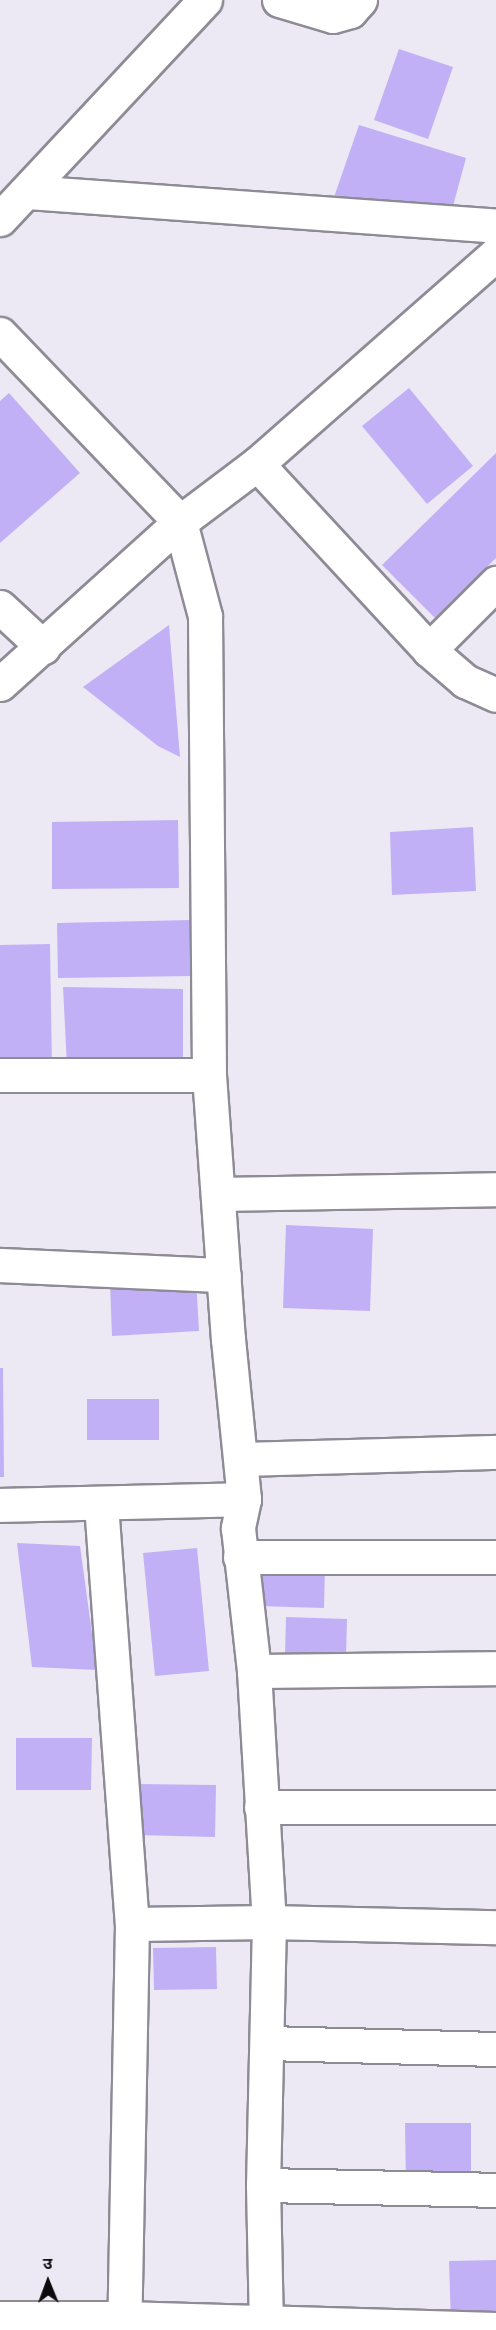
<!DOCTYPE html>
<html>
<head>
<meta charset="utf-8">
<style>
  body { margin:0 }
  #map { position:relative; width:496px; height:2330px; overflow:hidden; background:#ece9f4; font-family:"DejaVu Sans","Noto Sans Devanagari",sans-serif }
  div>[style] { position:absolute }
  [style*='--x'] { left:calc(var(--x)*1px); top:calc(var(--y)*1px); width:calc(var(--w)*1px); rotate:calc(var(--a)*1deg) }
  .building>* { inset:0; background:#c2b0f6 }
  .roads { filter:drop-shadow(2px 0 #8d8b95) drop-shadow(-2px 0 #8d8b95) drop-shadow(0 2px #8d8b95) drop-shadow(0 -2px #8d8b95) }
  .minor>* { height:33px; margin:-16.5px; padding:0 16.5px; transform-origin:16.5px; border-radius:16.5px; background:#fff }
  span { translate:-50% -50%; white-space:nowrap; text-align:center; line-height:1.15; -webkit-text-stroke:5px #ece9f4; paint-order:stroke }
  .north { position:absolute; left:18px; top:2252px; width:60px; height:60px; -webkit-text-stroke:4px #ece9f4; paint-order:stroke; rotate:359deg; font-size:16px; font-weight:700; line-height:24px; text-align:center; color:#0c0b0e }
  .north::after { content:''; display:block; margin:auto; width:21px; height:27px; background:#0c0b0e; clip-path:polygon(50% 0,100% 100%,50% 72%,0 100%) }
</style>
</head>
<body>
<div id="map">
  <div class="building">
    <div style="clip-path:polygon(399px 49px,453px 67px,428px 139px,374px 120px)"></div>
    <div style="clip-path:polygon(359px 125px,466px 158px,453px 206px,333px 200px)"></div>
    <div style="clip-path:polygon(409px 388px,473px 466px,427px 504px,362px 426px)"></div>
    <div style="clip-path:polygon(9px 393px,80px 473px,0 543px,0 401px)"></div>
    <div style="clip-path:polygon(496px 453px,496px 558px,435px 618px,382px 565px)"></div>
    <div style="clip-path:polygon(169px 625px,180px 757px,158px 746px,83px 687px)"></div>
    <div style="clip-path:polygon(178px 820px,179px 888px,52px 889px,52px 822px)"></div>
    <div style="clip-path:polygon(473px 827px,476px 891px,392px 895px,390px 832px)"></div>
    <div style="clip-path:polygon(191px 920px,192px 976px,58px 978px,57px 923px)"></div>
    <div style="clip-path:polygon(50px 944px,52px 1069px,0 1068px,0 945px)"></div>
    <div style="clip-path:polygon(63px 987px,183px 989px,183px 1065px,67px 1066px)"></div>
    <div style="clip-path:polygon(286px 1225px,373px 1229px,370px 1311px,283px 1308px)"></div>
    <div style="clip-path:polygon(196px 1279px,199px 1331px,112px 1336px,110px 1283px)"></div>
    <div style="clip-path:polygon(0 1368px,3px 1368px,4px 1477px,0 1477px)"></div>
    <div style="clip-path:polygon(87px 1399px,159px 1399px,159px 1440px,87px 1440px)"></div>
    <div style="clip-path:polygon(17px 1543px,80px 1546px,97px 1670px,32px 1667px)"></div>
    <div style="clip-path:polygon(197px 1548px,209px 1671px,155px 1676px,143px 1553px)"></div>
    <div style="clip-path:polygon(258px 1563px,325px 1565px,324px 1608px,257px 1606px)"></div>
    <div style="clip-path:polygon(286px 1617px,347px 1619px,346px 1658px,285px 1657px)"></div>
    <div style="clip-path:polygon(16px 1738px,92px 1738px,91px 1790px,16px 1790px)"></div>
    <div style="clip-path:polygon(136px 1784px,216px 1785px,215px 1837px,135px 1835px)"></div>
    <div style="clip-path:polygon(216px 1947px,217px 1989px,154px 1990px,153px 1948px)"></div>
    <div style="clip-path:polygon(405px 2123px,471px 2123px,471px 2184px,406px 2185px)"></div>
    <div style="clip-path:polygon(496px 2260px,496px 2323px,451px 2324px,449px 2261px)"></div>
  </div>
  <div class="roads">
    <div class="minor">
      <div style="--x:279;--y:0;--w:56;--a:16.5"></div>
      <div style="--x:333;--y:16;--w:18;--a:-16"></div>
      <div style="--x:350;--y:11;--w:15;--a:-48"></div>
      <div style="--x:27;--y:192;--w:470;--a:4.1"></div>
      <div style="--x:0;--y:219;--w:300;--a:-46.9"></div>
      <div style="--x:0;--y:334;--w:260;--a:46.2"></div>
      <div style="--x:180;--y:522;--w:97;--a:75.1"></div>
      <div style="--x:205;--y:616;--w:459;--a:89.5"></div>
      <div style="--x:209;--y:1075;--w:265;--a:85.9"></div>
      <div style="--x:228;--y:1339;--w:161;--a:84.3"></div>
      <div style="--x:244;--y:1499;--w:30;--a:102"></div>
      <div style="--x:238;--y:1528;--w:144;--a:83.6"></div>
      <div style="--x:254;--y:1671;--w:251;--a:86.6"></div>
      <div style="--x:269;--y:1922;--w:263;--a:91.3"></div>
      <div style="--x:263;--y:2185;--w:145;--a:88.8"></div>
      <div style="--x:257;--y:464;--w:253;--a:47.2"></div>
      <div style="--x:429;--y:650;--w:48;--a:40.7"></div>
      <div style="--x:465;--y:681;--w:34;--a:24"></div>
      <div style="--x:0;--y:607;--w:59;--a:42.9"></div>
      <div style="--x:429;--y:650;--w:95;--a:-45"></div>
      <div style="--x:0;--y:684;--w:242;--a:-42"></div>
      <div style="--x:180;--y:522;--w:96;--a:-37"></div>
      <div style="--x:257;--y:464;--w:318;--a:-41.3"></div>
      <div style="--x:0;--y:1075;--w:209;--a:0"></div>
      <div style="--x:220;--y:1194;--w:276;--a:-1"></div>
      <div style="--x:0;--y:1265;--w:224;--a:2.6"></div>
      <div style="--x:241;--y:1459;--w:255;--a:-1.6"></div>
      <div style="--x:101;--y:1504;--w:421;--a:85.8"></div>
      <div style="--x:132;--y:1924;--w:406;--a:91.1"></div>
      <div style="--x:0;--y:1505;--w:244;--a:-1.4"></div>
      <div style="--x:240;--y:1557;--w:256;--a:0"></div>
      <div style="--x:254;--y:1671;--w:242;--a:-0.7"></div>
      <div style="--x:261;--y:1807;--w:235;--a:0"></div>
      <div style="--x:132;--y:1924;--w:137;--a:-0.8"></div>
      <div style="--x:269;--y:1922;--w:227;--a:1.3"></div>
      <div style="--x:267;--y:2043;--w:229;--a:1.5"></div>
      <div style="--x:263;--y:2185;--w:233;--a:1.2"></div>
      <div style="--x:0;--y:2318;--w:123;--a:0"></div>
      <div style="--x:123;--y:2318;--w:373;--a:1.7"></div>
    </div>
  </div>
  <div class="north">उ</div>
</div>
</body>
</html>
